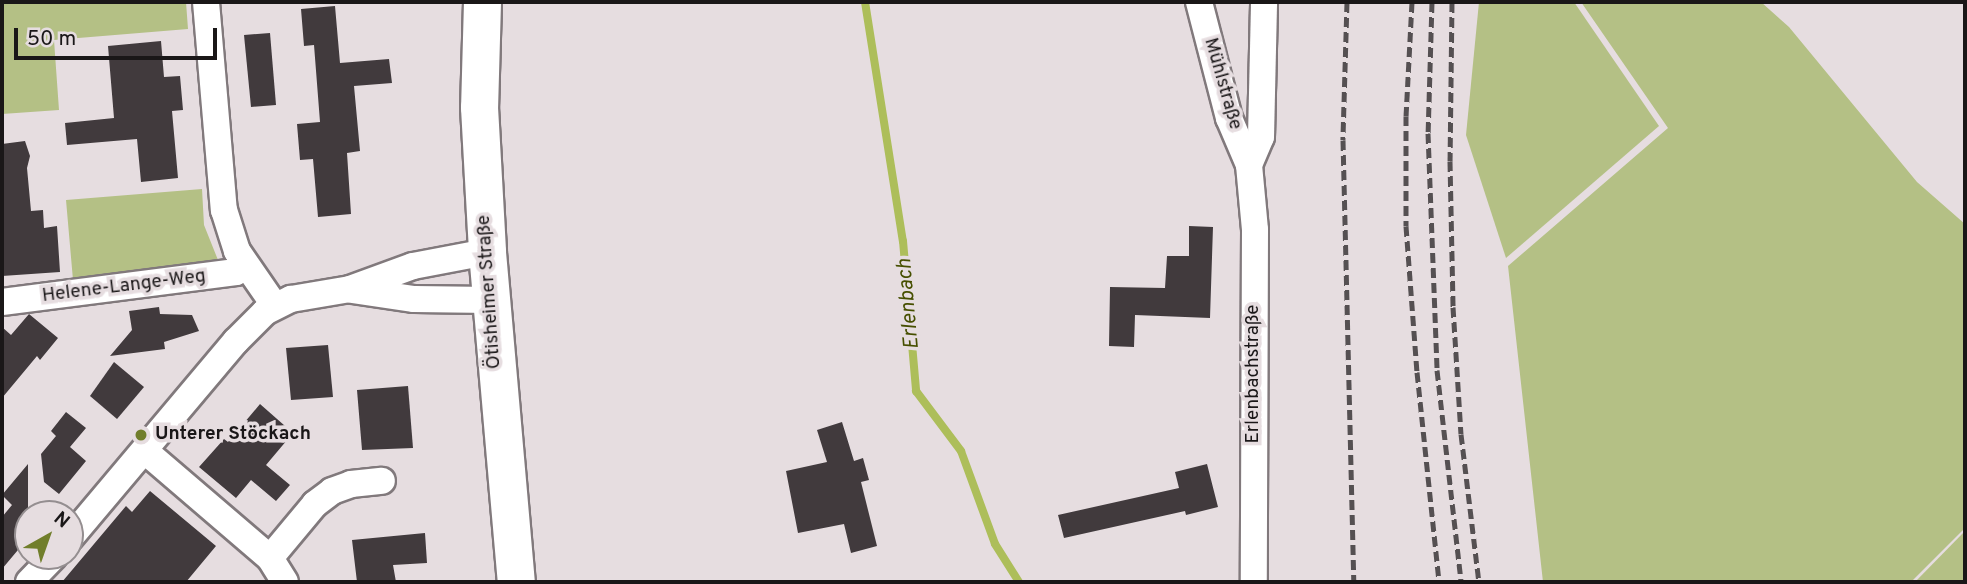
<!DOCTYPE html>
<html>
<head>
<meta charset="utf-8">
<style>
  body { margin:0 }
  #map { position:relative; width:1967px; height:584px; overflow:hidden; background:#e6dde0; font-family:Overpass,sans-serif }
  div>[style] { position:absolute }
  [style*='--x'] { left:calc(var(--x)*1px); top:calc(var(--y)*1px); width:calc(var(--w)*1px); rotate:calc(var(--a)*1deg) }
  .green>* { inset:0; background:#b4c085 }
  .stream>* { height:8px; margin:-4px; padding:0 4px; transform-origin:4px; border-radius:4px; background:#adbe5a }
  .building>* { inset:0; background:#413a3d }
  .roads { filter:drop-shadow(2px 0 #81797c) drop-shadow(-2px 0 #81797c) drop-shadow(0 2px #81797c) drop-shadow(0 -2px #81797c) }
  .street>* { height:26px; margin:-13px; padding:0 13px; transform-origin:13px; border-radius:13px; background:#fff }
  .secondary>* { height:37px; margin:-18.5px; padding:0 18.5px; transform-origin:18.5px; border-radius:18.5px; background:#fff }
  .rail>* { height:5px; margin-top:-2.5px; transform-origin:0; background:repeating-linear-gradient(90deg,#555052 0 10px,transparent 0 15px) }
  .dots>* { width:19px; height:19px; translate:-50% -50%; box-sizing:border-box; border:4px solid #e6dde0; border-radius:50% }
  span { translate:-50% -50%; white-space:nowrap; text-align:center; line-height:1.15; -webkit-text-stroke:7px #e6dde0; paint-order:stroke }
  .street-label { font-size:19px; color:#1a1718 }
  .poi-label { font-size:19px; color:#1a1718; font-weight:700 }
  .left { translate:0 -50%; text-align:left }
  .water-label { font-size:21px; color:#464f00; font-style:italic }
  .frame { position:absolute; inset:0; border:4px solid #1a1718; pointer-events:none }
  .north { position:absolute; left:14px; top:500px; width:70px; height:70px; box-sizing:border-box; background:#e6dde0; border:2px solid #948e90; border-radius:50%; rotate:40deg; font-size:19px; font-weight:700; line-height:28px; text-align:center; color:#1a1718 }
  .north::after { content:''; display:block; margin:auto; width:24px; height:32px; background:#717e2b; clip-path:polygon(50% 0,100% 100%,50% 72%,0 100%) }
  .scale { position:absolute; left:14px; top:28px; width:203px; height:32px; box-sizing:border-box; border:4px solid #1a1718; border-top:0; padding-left:9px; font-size:21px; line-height:24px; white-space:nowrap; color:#1a1718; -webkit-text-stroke:5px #e6dde0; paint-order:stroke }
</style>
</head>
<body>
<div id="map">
  <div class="green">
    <div style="clip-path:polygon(2px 2px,186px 2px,188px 29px,54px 40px,59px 110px,2px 114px)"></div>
    <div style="clip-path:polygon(1479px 2px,1574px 2px,1659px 126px,1506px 258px,1466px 135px)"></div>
    <div style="clip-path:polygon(1581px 2px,1761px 2px,1789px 27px,1917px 182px,1965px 224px,1965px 528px,1911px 582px,1543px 582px,1508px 266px,1668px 128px)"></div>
    <div style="clip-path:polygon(202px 189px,204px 225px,218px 260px,73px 280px,66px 200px)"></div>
    <div style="clip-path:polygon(1965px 531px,1965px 582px,1915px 582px)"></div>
  </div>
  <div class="stream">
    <div style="--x:865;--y:2;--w:242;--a:81"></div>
    <div style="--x:903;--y:241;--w:151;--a:85"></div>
    <div style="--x:916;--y:391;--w:75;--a:53.1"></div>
    <div style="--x:961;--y:451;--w:99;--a:69.9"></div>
    <div style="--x:995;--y:544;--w:45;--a:57.7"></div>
  </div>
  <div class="building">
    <div style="clip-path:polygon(335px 6px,340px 63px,389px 59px,392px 83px,354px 86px,360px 151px,347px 153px,351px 214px,318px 217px,313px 159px,300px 160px,297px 124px,320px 122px,314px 45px,304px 46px,301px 9px)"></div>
    <div style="clip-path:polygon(270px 33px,276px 105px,251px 107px,244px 35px)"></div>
    <div style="clip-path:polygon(161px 41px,164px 77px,180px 76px,183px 110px,172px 111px,178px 178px,141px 182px,137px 139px,67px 145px,65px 123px,114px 118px,108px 46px)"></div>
    <div style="clip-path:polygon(25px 141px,30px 156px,27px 168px,31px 211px,43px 210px,44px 228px,57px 226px,60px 272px,2px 276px,2px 144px)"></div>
    <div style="clip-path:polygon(1189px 226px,1213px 227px,1210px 318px,1135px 315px,1134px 347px,1109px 346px,1110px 287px,1165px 288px,1167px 256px,1189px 256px)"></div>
    <div style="clip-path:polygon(159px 307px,160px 314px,192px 315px,199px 331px,164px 342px,165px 349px,110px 356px,132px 330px,129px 311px)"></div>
    <div style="clip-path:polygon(29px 314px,58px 338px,40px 360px,37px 356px,2px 398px,2px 327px,11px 335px)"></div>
    <div style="clip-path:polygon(328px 345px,333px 397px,291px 400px,286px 348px)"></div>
    <div style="clip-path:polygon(114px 362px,144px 387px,117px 419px,90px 396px)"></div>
    <div style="clip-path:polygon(408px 386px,413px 448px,362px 450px,357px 390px)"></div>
    <div style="clip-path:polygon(260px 404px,293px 433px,266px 465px,290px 485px,276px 501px,251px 480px,236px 498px,199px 467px,224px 439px,228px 442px)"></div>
    <div style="clip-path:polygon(66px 412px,86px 428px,70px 447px,86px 461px,59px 494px,44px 482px,41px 454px,56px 436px,51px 431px)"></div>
    <div style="clip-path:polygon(842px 422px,854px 461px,863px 458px,869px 480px,861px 482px,877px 546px,851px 553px,844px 524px,798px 533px,786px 471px,827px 462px,817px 430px)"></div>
    <div style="clip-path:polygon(28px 464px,28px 538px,2px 569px,2px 517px,12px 505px,2px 495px)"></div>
    <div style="clip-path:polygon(1207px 464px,1218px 507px,1186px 515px,1185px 511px,1064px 538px,1058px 515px,1179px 488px,1175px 472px)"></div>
    <div style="clip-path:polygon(150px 491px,216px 546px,186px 582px,62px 582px,126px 506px,132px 512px)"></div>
    <div style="clip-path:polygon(425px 533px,427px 563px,393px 565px,396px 582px,357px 582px,352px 540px)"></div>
  </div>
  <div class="roads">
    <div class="street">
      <div style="--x:206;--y:2;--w:209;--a:85.1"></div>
      <div style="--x:224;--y:210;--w:43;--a:72.4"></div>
      <div style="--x:237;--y:251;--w:67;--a:55.4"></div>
      <div style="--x:1199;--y:2;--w:120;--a:75.5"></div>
      <div style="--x:1229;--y:118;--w:51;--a:66.9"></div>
      <div style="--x:1249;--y:165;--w:65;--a:84.7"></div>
      <div style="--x:1255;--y:230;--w:352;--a:90.2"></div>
      <div style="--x:1249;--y:165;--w:30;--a:-67"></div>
      <div style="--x:1261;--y:137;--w:135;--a:-88.7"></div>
      <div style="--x:352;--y:290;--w:63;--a:8.3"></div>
      <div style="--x:414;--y:299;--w:77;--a:0.7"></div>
      <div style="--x:2;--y:302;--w:236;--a:-7.3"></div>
      <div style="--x:236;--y:272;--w:11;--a:-34"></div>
      <div style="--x:145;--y:451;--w:165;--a:40.6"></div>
      <div style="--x:270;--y:558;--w:28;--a:58"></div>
      <div style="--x:70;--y:538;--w:258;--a:-49.9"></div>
      <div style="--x:236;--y:341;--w:41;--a:-45"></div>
      <div style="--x:265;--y:312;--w:29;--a:-27"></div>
      <div style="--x:291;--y:299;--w:60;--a:-9.6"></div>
      <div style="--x:350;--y:289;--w:67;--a:-20.1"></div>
      <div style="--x:413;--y:266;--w:75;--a:-10.7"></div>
      <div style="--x:270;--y:558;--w:70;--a:-50.2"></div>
      <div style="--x:315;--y:504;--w:21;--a:-37"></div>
      <div style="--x:332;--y:491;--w:20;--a:-20"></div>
      <div style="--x:351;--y:484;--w:31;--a:-6"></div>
      <div style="--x:29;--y:582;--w:36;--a:-46"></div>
    </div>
    <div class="secondary">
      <div style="--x:482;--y:2;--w:105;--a:91.6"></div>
      <div style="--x:479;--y:107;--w:145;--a:86.8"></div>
      <div style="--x:487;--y:252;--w:331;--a:85"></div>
    </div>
  </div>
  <div class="rail">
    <div style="--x:1347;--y:2;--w:138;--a:91.7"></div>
    <div style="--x:1343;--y:140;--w:442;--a:88.6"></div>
    <div style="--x:1412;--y:2;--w:114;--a:93"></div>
    <div style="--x:1406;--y:116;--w:110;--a:90"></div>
    <div style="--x:1406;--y:226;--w:146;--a:85.7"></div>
    <div style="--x:1417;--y:372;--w:211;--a:84"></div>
    <div style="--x:1432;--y:2;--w:131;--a:91.7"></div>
    <div style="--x:1428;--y:133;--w:237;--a:87.8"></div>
    <div style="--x:1437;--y:370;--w:213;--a:83.5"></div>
    <div style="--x:1452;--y:2;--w:159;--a:90.7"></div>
    <div style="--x:1450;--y:161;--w:146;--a:88.8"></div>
    <div style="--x:1453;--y:307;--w:127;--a:86.4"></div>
    <div style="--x:1461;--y:434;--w:149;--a:83.1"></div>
  </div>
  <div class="dots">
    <div style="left:141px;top:435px;background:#717e2b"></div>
  </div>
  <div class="street-label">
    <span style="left:1222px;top:84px;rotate:74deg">Mühlstraße</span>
    <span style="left:124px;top:287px;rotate:-7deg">Helene-Lange-Weg</span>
    <span style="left:490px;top:292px;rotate:-94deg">Ötisheimer Straße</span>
    <span style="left:1254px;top:374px;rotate:-90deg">Erlenbachstraße</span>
  </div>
  <div class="poi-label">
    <span class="left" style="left:155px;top:435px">Unterer Stöckach</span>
  </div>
  <div class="water-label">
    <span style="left:909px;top:304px;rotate:-95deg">Erlenbach</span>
  </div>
  <div class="frame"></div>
  <div class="north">N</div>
  <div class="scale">50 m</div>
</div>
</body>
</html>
